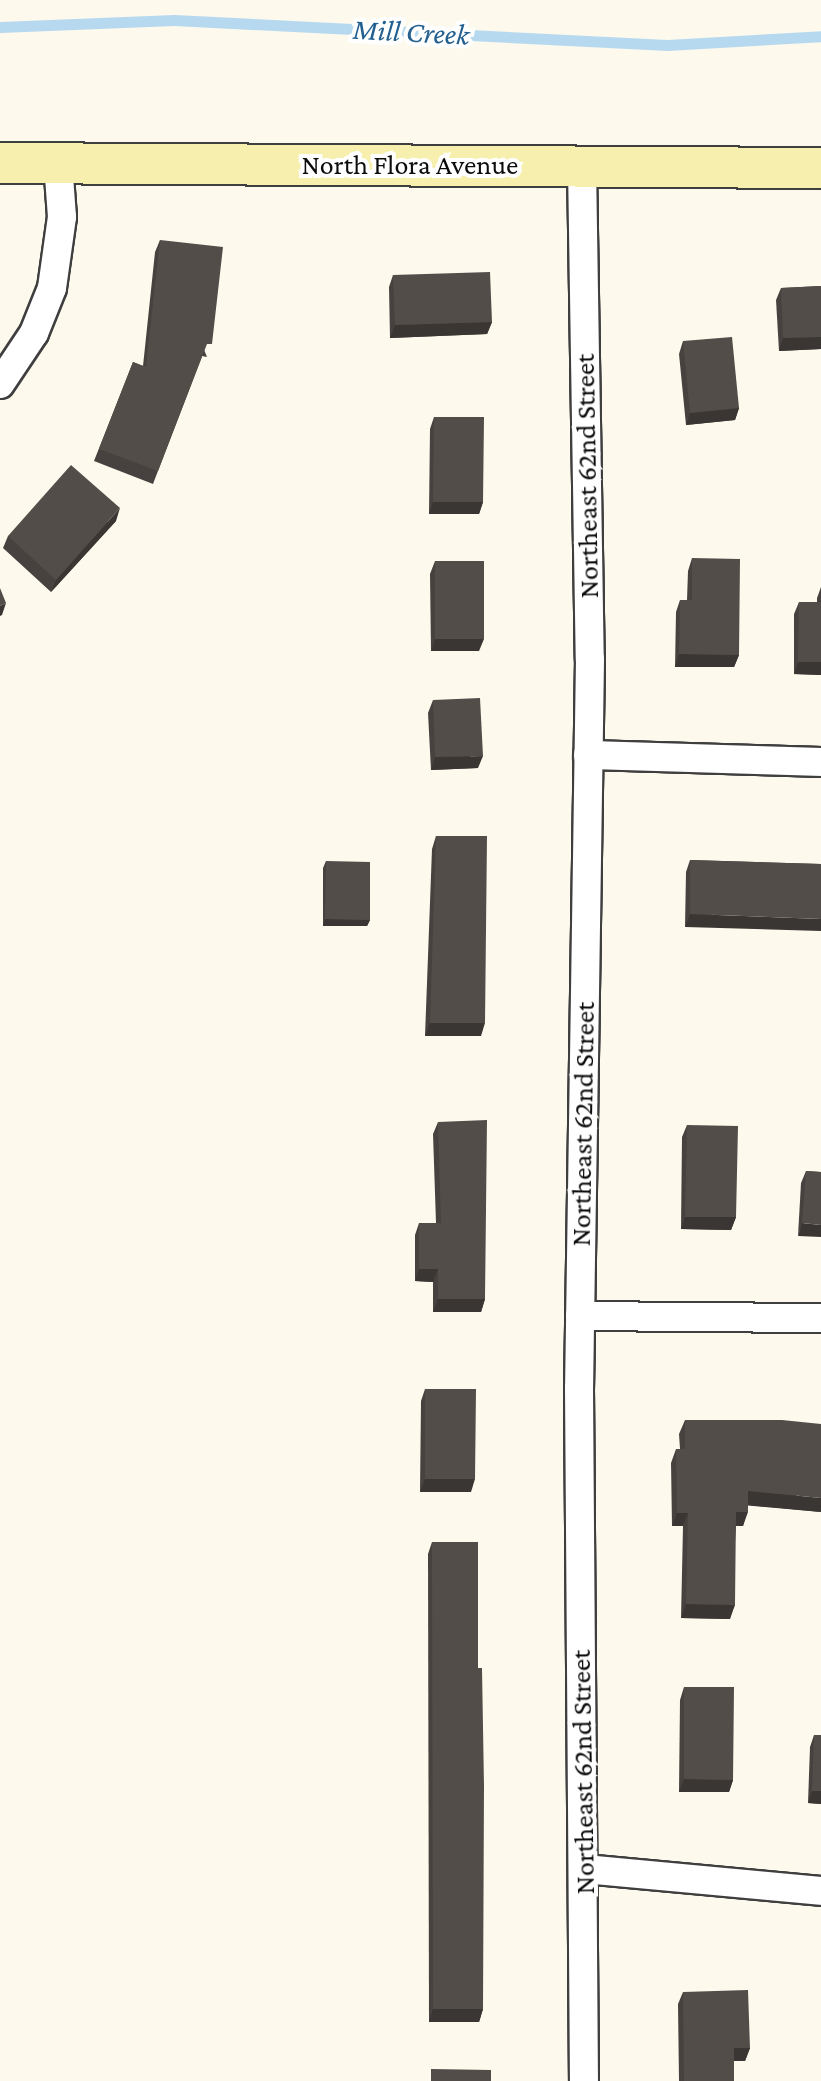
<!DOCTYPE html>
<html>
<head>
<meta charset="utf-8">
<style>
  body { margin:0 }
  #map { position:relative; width:821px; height:2081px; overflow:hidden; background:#fdfaed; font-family:"Crimson Pro",serif }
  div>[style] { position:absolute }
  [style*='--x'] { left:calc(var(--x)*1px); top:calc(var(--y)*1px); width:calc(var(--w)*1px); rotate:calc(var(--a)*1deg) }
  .stream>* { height:11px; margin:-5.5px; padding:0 5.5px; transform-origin:5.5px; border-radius:5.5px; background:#b7d9ef }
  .roads { filter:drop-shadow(2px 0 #3f3f3f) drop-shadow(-2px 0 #3f3f3f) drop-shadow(0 2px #3f3f3f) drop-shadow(0 -2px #3f3f3f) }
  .street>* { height:28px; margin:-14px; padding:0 14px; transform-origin:14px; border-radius:14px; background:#fff }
  .secondary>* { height:40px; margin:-20px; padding:0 20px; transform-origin:20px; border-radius:20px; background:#f6efae }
  .wall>* { inset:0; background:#47423f }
  .shaded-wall>* { inset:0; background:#3a3633 }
  .building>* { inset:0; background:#534d49 }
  span { translate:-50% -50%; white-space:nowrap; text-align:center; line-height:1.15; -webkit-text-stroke:8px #fff; paint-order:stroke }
  .street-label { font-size:28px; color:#0c0c0c }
  .water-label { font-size:30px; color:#235f8f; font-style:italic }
</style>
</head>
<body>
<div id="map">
  <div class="stream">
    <div style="--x:0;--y:27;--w:174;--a:-2.3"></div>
    <div style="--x:174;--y:20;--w:494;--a:2.9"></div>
    <div style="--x:667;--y:45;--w:154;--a:-3.3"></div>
  </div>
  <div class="roads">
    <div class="street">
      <div style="--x:582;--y:166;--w:493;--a:89.1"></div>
      <div style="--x:590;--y:659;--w:729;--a:90.86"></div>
      <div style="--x:579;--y:1388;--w:693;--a:89.59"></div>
      <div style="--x:0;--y:384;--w:61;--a:-56.3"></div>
      <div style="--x:34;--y:333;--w:48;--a:-68.2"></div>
      <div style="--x:52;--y:288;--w:72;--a:-82"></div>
      <div style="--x:62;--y:217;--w:55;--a:-94.2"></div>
      <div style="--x:588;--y:755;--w:233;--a:1.7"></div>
      <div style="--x:580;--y:1316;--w:241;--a:0.5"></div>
      <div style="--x:585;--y:1869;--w:237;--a:5.3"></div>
    </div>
    <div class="secondary">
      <div style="--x:0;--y:163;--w:821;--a:0.35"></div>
    </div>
  </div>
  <div class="wall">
    <div style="clip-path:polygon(160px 240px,207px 357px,202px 356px,153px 484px,94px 461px,133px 362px,143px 366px,155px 252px)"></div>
    <div style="clip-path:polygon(393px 275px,492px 322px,487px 334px,390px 338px,389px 287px)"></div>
    <div style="clip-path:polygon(821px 286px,821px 349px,779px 351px,776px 300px,781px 288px)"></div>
    <div style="clip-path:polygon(683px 341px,739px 408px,735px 420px,686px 425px,679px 354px)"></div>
    <div style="clip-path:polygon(434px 417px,483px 502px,479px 514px,429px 514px,430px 429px)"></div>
    <div style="clip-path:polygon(116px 521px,51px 592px,3px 548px,8px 536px)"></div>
    <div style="clip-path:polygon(692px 558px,739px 655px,734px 667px,675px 667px,676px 612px,680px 600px,687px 600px,688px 571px)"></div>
    <div style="clip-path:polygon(435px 561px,479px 651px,431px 651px,430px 574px)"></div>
    <div style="clip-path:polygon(821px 587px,821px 675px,794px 674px,794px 614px,799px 602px,817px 602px,817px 598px)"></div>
    <div style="clip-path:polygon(433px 700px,478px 768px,431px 770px,428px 713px)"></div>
    <div style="clip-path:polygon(436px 836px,481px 1036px,425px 1036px,432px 849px)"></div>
    <div style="clip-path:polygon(690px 860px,821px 864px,685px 927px,686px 872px)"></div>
    <div style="clip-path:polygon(326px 861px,370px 920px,367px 926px,323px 926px,323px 868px)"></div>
    <div style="clip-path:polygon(438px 1122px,485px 1299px,481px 1312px,433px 1312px,433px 1282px,415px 1281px,415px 1235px,419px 1223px,436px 1223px,433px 1134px)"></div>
    <div style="clip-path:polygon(687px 1125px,736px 1217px,731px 1230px,681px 1229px,682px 1137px)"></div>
    <div style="clip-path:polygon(806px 1171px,821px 1172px,798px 1236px,801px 1183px)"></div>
    <div style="clip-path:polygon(425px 1389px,471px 1492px,420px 1492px,421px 1401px)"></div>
    <div style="clip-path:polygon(685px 1420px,821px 1512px,748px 1505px,743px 1526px,736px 1526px,730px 1619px,681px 1618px,683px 1526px,672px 1526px,671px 1463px,676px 1449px,680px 1449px,679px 1434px)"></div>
    <div style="clip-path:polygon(432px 1542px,478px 1668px,483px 2009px,479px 2022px,429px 2022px,428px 1554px)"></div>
    <div style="clip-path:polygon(684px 1687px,733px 1780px,729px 1792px,679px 1792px,680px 1700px)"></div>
    <div style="clip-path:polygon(814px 1735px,821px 1735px,821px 1804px,808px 1803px,810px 1747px)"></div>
    <div style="clip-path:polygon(683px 1992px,750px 2048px,745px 2061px,734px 2061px,734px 2081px,679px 2081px,678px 2004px)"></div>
  </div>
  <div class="shaded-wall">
    <div style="clip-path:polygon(492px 322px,487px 334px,390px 338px,395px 325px)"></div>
    <div style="clip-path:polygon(821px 337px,821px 349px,779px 351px,783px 338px)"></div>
    <div style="clip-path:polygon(739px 408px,735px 420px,686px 425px,690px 413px)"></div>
    <div style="clip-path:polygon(433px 502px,483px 502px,479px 514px,429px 514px)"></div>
    <div style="clip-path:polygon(120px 508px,116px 521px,51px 592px,56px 580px)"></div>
    <div style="clip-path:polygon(6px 603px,2px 615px,0 616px,0 606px)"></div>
    <div style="clip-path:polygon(435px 639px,484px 639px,479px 651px,431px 651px)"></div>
    <div style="clip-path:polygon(679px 654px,739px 655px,734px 667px,675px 667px)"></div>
    <div style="clip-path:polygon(798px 662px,821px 662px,821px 675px,794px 674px)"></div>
    <div style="clip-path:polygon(483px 756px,478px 768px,431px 770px,435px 757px)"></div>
    <div style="clip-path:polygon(690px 914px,821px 919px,821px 931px,685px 927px)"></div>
    <div style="clip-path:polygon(325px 919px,370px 920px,367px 926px,323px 926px)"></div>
    <div style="clip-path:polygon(430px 1023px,485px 1023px,481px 1036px,425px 1036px)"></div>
    <div style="clip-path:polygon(685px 1217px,736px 1217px,731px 1230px,681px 1229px)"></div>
    <div style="clip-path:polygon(802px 1223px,821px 1225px,821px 1237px,798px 1236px)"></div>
    <div style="clip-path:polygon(419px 1269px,438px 1269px,433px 1282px,415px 1281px)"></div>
    <div style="clip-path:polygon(438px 1299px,485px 1299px,481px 1312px,433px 1312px)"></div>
    <div style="clip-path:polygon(425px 1479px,475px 1479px,471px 1492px,420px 1492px)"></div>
    <div style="clip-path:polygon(748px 1491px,821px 1498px,821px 1512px,743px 1505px)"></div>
    <div style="clip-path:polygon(736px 1512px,748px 1512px,743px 1526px,731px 1526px)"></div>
    <div style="clip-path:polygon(677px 1513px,688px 1513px,683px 1526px,672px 1526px)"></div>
    <div style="clip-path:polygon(686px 1604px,735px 1605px,730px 1619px,681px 1618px)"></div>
    <div style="clip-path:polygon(684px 1779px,733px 1780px,729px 1792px,679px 1792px)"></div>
    <div style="clip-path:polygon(812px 1791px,821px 1791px,821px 1804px,808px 1803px)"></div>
    <div style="clip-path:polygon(433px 2009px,483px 2009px,479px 2022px,429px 2022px)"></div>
    <div style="clip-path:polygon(734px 2048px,750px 2048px,745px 2061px,730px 2061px)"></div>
  </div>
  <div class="building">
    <div style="clip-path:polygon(160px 240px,223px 247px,212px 344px,207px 344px,158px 471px,99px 449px,133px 362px,146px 367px)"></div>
    <div style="clip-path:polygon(490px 272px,492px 322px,395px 325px,393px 275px)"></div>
    <div style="clip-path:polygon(821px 286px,821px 337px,783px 338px,781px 288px)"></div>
    <div style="clip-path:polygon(732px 337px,739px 408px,690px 413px,683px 341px)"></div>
    <div style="clip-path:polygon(434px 417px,484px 417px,483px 502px,433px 502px)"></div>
    <div style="clip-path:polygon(71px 465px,120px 508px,56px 580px,8px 536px)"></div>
    <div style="clip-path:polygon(692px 558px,740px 559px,739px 655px,679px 654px,680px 600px,692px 600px)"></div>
    <div style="clip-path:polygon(435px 561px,484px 561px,484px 639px,435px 639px)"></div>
    <div style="clip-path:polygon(0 588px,6px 603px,0 606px)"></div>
    <div style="clip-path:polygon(799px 602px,821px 602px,821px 662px,798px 662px)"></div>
    <div style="clip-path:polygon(480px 698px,483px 756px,435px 757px,433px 700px)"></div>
    <div style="clip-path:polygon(436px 836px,487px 836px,485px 1023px,430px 1023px)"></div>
    <div style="clip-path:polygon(690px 860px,821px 864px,821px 919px,690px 914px)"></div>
    <div style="clip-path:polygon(326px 861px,370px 862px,370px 920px,325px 919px)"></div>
    <div style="clip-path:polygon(487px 1120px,485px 1299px,438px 1299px,438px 1269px,419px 1269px,419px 1223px,441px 1223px,438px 1122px)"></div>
    <div style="clip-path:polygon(687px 1125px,738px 1126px,736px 1217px,685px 1217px)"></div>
    <div style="clip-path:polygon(806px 1171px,821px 1172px,821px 1225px,802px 1223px)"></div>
    <div style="clip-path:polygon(425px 1389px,476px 1389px,475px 1479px,425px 1479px)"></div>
    <div style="clip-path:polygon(685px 1420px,782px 1420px,821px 1424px,821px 1498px,748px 1491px,748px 1512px,736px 1512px,735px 1605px,686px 1604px,688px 1513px,677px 1513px,676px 1449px,685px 1449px)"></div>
    <div style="clip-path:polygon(432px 1542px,478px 1542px,478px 1668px,482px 1668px,484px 1786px,483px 2009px,433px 2009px)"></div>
    <div style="clip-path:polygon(684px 1687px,734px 1687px,733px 1780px,684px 1779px)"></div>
    <div style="clip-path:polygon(814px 1735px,821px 1735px,821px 1791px,812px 1791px)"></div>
    <div style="clip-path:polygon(748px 1990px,750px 2048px,734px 2048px,734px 2081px,684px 2081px,683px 1992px)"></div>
    <div style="clip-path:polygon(431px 2069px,491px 2070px,491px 2081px,431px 2081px)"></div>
  </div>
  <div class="street-label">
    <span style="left:410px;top:165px">North Flora Avenue</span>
    <span style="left:587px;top:476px;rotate:-91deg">Northeast 62nd Street</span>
    <span style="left:583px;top:1124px;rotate:-89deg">Northeast 62nd Street</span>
    <span style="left:583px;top:1772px;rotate:-91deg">Northeast 62nd Street</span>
  </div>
  <div class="water-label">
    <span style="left:411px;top:32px;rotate:3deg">Mill Creek</span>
  </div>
</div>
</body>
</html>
